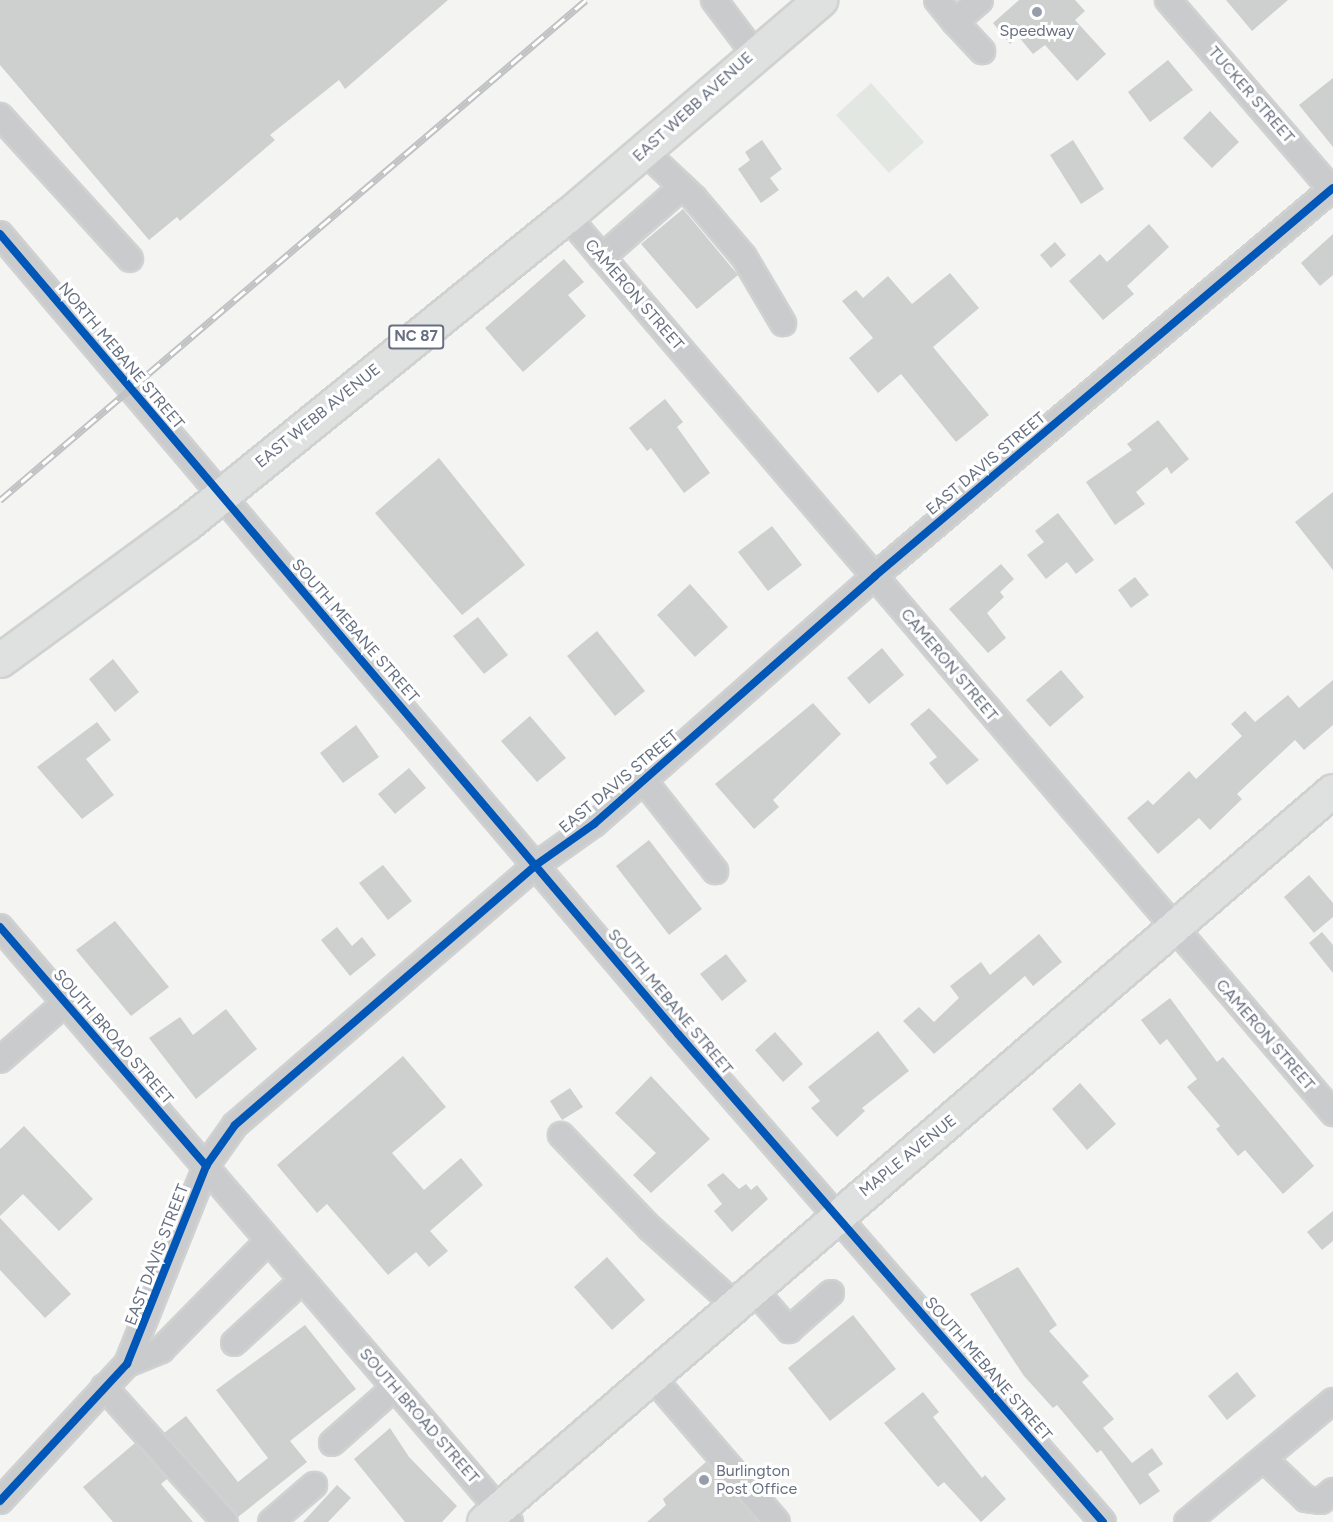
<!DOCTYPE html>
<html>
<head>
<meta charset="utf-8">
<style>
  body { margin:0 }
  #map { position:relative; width:1333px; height:1522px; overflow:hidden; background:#f4f4f3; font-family:Figtree,sans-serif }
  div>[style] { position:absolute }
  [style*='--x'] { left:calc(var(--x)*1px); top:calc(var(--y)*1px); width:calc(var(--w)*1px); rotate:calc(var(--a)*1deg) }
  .green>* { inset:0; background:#e3e7e2 }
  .building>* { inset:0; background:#cecfcf }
  .roads { filter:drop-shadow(2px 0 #d0d1d1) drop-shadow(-2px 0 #d0d1d1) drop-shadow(0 2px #d0d1d1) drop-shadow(0 -2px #d0d1d1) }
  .minor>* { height:24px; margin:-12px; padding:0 12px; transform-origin:12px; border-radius:12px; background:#cacbcd }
  .major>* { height:32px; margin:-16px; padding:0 16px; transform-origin:16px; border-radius:16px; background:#dfe0e0 }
  .highway>* { height:33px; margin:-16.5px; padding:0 16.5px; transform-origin:16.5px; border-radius:16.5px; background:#dfe0e0 }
  .rail>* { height:7px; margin-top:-3.5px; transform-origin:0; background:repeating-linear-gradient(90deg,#fff 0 14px,#c1c2c3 0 28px); box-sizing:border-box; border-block:2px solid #c1c2c3 }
  .cycleway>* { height:8px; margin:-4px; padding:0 4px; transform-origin:4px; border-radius:4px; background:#0057b8 }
  .dots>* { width:16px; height:16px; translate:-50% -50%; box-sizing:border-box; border:3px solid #fff; border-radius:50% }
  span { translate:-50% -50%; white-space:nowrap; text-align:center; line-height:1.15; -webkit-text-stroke:6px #fff; paint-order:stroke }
  .shield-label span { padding:2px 4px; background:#fff; border:2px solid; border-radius:4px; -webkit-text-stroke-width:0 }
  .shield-label { font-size:15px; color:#677081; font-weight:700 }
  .poi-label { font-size:16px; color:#677081 }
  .left { translate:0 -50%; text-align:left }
  .street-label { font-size:16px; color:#677081 }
</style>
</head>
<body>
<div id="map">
  <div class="green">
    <div style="clip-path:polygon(871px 83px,924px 142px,889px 173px,836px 115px)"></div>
  </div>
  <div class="building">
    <div style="clip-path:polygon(0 0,448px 0,345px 89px,339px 80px,270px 135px,275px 140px,180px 221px,177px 217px,149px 240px,0 65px)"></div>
    <div style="clip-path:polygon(1019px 0,1075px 0,1085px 11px,1075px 20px,1106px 54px,1077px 81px,1045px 45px,1033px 54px,1018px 36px,1010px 44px,993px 23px)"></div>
    <div style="clip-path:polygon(1226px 0,1288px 0,1252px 31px)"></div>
    <div style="clip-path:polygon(1168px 60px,1193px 90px,1150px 122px,1128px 92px)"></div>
    <div style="clip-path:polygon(1333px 78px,1333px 147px,1299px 105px)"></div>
    <div style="clip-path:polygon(1210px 111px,1239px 142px,1212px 168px,1183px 138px)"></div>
    <div style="clip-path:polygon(762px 140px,782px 169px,770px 178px,779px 190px,761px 203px,738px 169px,750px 160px,745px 152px)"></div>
    <div style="clip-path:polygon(1073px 140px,1104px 189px,1081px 204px,1050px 155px)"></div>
    <div style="clip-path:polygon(683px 209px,738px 275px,697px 309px,641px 244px)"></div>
    <div style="clip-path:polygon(1149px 224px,1169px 247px,1127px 286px,1134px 294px,1103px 320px,1069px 281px,1100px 254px,1107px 262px)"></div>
    <div style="clip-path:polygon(1333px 234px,1333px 275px,1320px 286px,1301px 263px)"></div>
    <div style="clip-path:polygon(1055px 242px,1066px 255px,1051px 268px,1040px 255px)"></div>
    <div style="clip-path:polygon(564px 259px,584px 282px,568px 295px,586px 316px,523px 372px,485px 328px)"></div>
    <div style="clip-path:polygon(950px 273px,979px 308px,933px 347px,989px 415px,956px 442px,901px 374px,878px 393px,849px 358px,873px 338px,842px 301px,856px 290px,863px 298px,888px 276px,912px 304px)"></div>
    <div style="clip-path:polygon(665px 399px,683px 422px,677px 427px,710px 473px,684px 493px,651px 448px,647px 451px,629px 428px)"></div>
    <div style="clip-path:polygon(1158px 420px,1189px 459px,1171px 474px,1167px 467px,1136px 492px,1145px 504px,1115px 525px,1086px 482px,1132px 450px,1127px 444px)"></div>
    <div style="clip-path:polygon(439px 458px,525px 565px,462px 615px,375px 513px)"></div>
    <div style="clip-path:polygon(1333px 492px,1333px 570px,1295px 522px)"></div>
    <div style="clip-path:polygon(1058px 513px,1094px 560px,1076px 574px,1067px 562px,1046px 579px,1027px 555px,1044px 542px,1035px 531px)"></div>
    <div style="clip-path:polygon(772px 526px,802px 565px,768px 591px,738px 552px)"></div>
    <div style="clip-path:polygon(1001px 564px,1014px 579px,1000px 592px,1004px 597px,987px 613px,1006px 638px,988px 653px,949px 609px)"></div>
    <div style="clip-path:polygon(1135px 577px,1149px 595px,1131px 608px,1118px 590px)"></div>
    <div style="clip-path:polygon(690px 584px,728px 627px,695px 657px,657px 615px)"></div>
    <div style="clip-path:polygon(478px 617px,508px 655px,484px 674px,453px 636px)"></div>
    <div style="clip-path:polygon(597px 631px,645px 691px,615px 716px,567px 656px)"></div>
    <div style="clip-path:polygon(882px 648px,904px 675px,869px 704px,847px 678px)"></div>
    <div style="clip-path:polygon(113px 659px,139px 692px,115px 712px,89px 679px)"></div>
    <div style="clip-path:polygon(1061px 670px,1084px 697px,1050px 727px,1026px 700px)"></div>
    <div style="clip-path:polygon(1333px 680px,1333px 725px,1304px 750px,1295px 740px,1237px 794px,1242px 799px,1210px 830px,1199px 818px,1158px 854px,1127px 818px,1148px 800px,1153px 805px,1189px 771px,1196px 779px,1242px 736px,1231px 724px,1245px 711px,1255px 722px,1288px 695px,1299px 708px)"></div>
    <div style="clip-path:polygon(813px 703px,841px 734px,773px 800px,779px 807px,754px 829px,715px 784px)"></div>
    <div style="clip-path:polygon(929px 708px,979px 760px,947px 785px,929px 763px,937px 757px,910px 724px)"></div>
    <div style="clip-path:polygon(530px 716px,566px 758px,537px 782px,501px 741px)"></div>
    <div style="clip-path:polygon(97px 722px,111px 740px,86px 759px,114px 795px,82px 819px,37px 767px)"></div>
    <div style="clip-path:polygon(356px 725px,379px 757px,343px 783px,320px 753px)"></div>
    <div style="clip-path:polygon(409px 768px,426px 788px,395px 814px,378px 794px)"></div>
    <div style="clip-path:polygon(649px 840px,702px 909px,669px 935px,616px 866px)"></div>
    <div style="clip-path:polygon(383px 865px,412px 901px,388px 920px,359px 883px)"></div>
    <div style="clip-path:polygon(1309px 875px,1333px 903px,1333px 917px,1314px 933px,1284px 897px)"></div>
    <div style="clip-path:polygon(115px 921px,169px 987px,131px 1016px,76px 950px)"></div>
    <div style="clip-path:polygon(337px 927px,352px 946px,362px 937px,376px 955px,350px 976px,321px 940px)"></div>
    <div style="clip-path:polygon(1322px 932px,1333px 945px,1333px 973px,1309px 943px)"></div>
    <div style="clip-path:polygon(1039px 934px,1062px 962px,1033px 986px,1025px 976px,934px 1054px,903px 1021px,919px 1007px,934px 1022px,959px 998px,950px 986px,981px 962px,990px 975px)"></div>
    <div style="clip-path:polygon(726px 954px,747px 981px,722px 1001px,700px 974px)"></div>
    <div style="clip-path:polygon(1170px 998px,1217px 1062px,1223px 1057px,1314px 1166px,1283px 1194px,1245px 1150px,1238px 1156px,1216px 1129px,1220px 1126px,1187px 1087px,1197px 1079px,1167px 1039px,1160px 1045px,1141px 1020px)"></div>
    <div style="clip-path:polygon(226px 1009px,257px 1049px,196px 1099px,149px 1038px,180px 1017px,193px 1035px)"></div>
    <div style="clip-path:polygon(878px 1031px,909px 1071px,862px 1108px,865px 1111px,837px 1137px,811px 1108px,820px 1101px,808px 1087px)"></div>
    <div style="clip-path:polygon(775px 1032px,803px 1064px,783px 1082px,755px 1050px)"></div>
    <div style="clip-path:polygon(403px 1056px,446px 1107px,392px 1153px,424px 1190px,461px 1158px,483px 1185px,430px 1231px,448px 1251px,429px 1267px,416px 1252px,388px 1275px,327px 1204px,317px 1213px,277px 1165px)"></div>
    <div style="clip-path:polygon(651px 1076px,710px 1139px,651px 1193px,633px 1175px,656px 1153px,615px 1113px)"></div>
    <div style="clip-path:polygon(1080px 1083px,1116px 1124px,1087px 1150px,1052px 1109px)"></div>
    <div style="clip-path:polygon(570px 1088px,583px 1107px,562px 1120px,550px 1101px)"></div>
    <div style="clip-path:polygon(24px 1126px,93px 1199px,59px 1231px,23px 1194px,0 1216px,0 1149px)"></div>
    <div style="clip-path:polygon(723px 1173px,739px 1189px,746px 1184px,751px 1190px,757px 1185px,768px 1199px,732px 1232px,714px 1211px,722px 1204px,707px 1185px)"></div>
    <div style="clip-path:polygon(1333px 1211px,1333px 1241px,1322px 1250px,1307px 1232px)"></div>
    <div style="clip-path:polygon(0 1218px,71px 1294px,45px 1318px,0 1270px)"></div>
    <div style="clip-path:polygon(607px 1257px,645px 1300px,612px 1330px,574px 1287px)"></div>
    <div style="clip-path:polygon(1018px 1267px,1057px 1325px,1049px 1331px,1089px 1376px,1082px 1382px,1114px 1419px,1103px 1428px,1132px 1463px,1152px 1448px,1163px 1464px,1148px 1474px,1160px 1491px,1140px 1505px,1101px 1450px,1097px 1453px,1057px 1405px,1053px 1408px,1024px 1376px,970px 1294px)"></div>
    <div style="clip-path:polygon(853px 1315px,896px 1369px,830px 1421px,788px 1368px)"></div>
    <div style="clip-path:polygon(305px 1325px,356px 1389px,290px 1441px,307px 1462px,238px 1517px,164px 1433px,186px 1416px,238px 1482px,268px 1458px,216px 1390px)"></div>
    <div style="clip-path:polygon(1237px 1372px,1256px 1396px,1227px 1420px,1208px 1396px)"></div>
    <div style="clip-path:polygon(923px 1392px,939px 1412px,933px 1417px,982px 1478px,985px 1475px,1006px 1499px,981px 1522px,944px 1482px,938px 1487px,884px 1423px)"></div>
    <div style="clip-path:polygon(390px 1428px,409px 1457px,457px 1506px,442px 1522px,405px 1522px,354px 1459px)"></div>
    <div style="clip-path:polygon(135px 1443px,167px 1479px,161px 1484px,193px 1522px,113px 1522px,83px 1487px)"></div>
    <div style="clip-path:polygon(706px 1462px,758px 1522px,647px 1522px,666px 1505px,663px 1499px)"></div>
    <div style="clip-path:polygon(337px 1485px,351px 1498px,328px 1522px,303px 1522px)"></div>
  </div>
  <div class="roads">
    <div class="minor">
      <div style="--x:714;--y:0;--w:66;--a:53"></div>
      <div style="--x:937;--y:0;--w:28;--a:51"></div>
      <div style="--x:955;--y:22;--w:33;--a:-41"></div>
      <div style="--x:1168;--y:0;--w:252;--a:49.2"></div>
      <div style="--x:955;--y:22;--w:40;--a:47"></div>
      <div style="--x:0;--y:116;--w:193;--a:47.7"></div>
      <div style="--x:644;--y:151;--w:69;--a:43.2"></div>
      <div style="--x:694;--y:198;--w:77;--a:49.7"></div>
      <div style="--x:744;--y:257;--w:77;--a:59.4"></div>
      <div style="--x:567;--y:216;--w:1180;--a:49.5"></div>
      <div style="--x:0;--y:234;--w:1049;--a:49.72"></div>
      <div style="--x:678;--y:1034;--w:647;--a:48.95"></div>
      <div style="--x:602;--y:257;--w:106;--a:-41.2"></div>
      <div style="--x:644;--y:781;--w:115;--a:51.7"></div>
      <div style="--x:0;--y:927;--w:784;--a:49.4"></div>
      <div style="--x:0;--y:1060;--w:86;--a:-41.2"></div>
      <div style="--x:561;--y:1135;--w:129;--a:46.3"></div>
      <div style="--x:650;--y:1228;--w:115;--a:42.2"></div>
      <div style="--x:753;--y:1289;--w:55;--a:48.7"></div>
      <div style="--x:789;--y:1330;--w:56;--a:-41.4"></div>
      <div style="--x:234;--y:1343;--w:92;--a:-42.4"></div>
      <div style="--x:127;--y:1364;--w:37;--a:-22"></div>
      <div style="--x:161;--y:1350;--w:153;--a:-45.5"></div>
      <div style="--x:653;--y:1378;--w:190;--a:49.3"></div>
      <div style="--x:104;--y:1387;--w:181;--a:48.1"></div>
      <div style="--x:332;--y:1443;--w:83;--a:-41.6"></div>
      <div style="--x:1264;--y:1459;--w:58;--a:43.6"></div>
      <div style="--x:1306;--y:1499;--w:15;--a:8"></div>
      <div style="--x:1321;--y:1501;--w:16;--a:-40"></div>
      <div style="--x:0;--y:1501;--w:187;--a:-47.2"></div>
      <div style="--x:127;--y:1364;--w:213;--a:-68.2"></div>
      <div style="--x:206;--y:1166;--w:50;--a:-54.7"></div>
      <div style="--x:235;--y:1125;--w:398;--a:-40.8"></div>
      <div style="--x:536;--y:865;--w:71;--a:-35.3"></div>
      <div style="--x:594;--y:824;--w:375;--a:-41.4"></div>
      <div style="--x:875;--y:576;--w:600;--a:-40.27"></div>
      <div style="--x:271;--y:1522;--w:57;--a:-40.7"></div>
      <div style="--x:1187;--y:1522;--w:190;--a:-39.7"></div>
    </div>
    <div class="major">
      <div style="--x:484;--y:1522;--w:1120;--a:-40.73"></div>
    </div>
    <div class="highway">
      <div style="--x:0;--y:660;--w:230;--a:-36.2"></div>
      <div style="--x:186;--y:524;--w:490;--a:-39"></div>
      <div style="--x:567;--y:216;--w:333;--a:-40.5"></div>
    </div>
  </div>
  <div class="rail">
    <div style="--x:0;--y:500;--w:770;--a:-40.47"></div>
  </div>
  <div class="cycleway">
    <div style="--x:0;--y:234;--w:1049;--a:49.72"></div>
    <div style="--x:678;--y:1034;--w:647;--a:48.95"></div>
    <div style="--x:0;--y:927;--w:316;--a:49.2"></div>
    <div style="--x:0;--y:1501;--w:187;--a:-47.2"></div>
    <div style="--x:127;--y:1364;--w:213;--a:-68.2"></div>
    <div style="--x:206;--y:1166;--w:50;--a:-54.7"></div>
    <div style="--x:235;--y:1125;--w:398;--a:-40.8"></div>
    <div style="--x:536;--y:865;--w:71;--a:-35.3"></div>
    <div style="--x:594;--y:824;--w:375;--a:-41.4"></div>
    <div style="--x:875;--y:576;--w:600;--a:-40.27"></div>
  </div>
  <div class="dots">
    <div style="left:1037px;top:12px;background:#989ea9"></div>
    <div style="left:704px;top:1480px;background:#989ea9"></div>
  </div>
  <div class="shield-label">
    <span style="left:416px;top:337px">NC 87</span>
  </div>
  <div class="poi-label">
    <span style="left:1037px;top:31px">Speedway</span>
    <span class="left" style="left:716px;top:1480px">Burlington<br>Post Office</span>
  </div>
  <div class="street-label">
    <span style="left:1251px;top:95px;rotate:49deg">TUCKER STREET</span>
    <span style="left:693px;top:107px;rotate:-42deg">EAST WEBB AVENUE</span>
    <span style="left:634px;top:295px;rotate:49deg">CAMERON STREET</span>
    <span style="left:121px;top:356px;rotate:50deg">NORTH MEBANE STREET</span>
    <span style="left:318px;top:416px;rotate:-39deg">EAST WEBB AVENUE</span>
    <span style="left:986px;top:464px;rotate:-40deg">EAST DAVIS STREET</span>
    <span style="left:355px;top:631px;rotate:49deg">SOUTH MEBANE STREET</span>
    <span style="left:949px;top:665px;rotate:50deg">CAMERON STREET</span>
    <span style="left:619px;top:782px;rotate:-40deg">EAST DAVIS STREET</span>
    <span style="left:670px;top:1002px;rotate:50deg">SOUTH MEBANE STREET</span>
    <span style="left:1265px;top:1035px;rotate:49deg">CAMERON STREET</span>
    <span style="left:113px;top:1037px;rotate:49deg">SOUTH BROAD STREET</span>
    <span style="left:908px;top:1156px;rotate:-39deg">MAPLE AVENUE</span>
    <span style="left:157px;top:1255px;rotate:-69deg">EAST DAVIS STREET</span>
    <span style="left:988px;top:1369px;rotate:49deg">SOUTH MEBANE STREET</span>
    <span style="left:419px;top:1416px;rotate:49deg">SOUTH BROAD STREET</span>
  </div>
</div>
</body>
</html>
